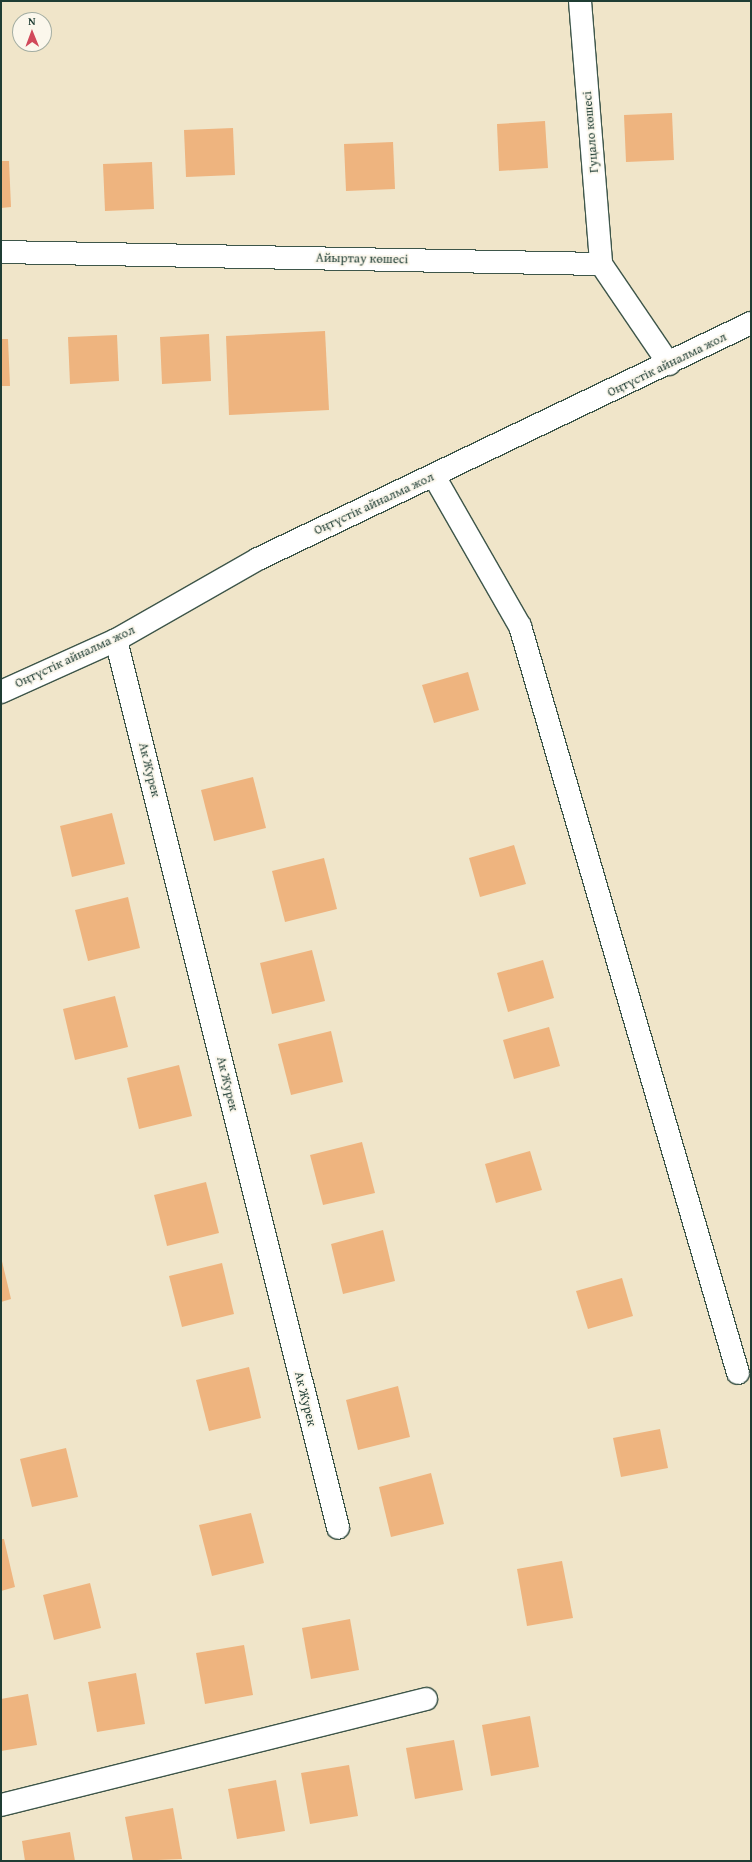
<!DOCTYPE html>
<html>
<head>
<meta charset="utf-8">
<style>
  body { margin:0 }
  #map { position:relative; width:752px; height:1862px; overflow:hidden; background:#f0e5c9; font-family:"Gentium Book Plus",serif }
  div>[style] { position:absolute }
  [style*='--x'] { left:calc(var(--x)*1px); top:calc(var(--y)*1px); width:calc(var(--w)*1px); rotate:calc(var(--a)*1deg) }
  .building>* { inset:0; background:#eeb47f }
  .roads { filter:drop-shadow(1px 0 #3e564a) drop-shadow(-1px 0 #3e564a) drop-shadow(0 1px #3e564a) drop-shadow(0 -1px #3e564a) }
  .minor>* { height:22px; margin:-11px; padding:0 11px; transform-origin:11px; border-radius:11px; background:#fff }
  .highway>* { height:22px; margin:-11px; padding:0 11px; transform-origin:11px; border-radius:11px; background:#fff }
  span { translate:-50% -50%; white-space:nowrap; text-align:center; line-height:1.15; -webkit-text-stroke:3.5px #fbf7ec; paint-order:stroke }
  .street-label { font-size:13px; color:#1f3d34 }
  .frame { position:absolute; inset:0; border:2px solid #1f3d34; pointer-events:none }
  .north { position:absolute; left:12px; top:12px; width:40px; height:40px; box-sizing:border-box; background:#fbf7ec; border:1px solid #a3ada2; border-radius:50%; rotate:359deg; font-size:11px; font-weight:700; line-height:16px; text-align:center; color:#1f3d34 }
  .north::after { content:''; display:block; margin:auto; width:14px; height:18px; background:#d1495b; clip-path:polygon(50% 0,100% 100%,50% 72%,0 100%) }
</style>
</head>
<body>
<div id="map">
  <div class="building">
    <div style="clip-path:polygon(672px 113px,674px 160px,626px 162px,624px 115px)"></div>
    <div style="clip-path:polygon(545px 121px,548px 168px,499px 171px,497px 124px)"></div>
    <div style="clip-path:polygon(233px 128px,235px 175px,186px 177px,184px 130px)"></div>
    <div style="clip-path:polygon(393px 142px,395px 189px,346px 191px,344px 144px)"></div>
    <div style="clip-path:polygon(1px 161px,9px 161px,11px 207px,1px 208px)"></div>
    <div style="clip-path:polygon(152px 162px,154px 209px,105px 211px,103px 164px)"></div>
    <div style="clip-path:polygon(325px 331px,329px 410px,229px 415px,226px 336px)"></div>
    <div style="clip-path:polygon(209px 334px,211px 381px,162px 384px,160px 337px)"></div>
    <div style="clip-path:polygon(117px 335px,119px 381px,70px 384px,68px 337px)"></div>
    <div style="clip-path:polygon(1px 339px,8px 339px,10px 386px,1px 386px)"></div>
    <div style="clip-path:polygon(468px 672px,479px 710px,434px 723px,422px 685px)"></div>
    <div style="clip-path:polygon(253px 777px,266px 828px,214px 841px,201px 790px)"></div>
    <div style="clip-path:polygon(112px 813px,125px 864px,72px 877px,60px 826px)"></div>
    <div style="clip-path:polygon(514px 845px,526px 884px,480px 897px,469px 858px)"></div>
    <div style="clip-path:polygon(324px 858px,337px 909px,285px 922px,272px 871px)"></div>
    <div style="clip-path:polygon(128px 897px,140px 948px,88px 961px,75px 910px)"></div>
    <div style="clip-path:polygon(312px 950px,325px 1001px,272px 1014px,260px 963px)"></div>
    <div style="clip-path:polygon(543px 960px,554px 998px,508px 1012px,497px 973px)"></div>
    <div style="clip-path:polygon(115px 996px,128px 1047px,75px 1060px,63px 1009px)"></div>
    <div style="clip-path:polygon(549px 1027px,560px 1066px,514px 1079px,503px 1040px)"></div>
    <div style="clip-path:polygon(331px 1031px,343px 1082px,291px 1095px,278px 1044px)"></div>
    <div style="clip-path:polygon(179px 1065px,192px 1116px,139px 1129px,127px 1078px)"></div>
    <div style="clip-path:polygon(362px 1142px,375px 1193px,323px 1205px,310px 1155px)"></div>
    <div style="clip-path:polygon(530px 1151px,542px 1190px,496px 1203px,485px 1164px)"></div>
    <div style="clip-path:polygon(206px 1182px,219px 1233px,167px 1246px,154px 1195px)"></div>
    <div style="clip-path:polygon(383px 1230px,395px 1281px,343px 1294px,331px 1244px)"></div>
    <div style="clip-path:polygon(1px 1257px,11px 1299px,1px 1302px)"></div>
    <div style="clip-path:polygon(222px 1263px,234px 1314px,182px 1327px,169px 1276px)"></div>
    <div style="clip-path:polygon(622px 1278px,633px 1316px,588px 1329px,576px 1291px)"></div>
    <div style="clip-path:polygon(249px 1367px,261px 1418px,209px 1431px,196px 1380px)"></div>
    <div style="clip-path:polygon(398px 1386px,410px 1437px,358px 1450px,346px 1400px)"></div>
    <div style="clip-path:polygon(660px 1429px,668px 1468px,621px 1477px,613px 1438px)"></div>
    <div style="clip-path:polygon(66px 1448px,78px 1497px,32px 1507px,20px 1459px)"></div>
    <div style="clip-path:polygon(431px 1473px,444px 1524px,391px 1537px,379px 1487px)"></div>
    <div style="clip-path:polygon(251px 1513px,264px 1563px,212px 1576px,199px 1525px)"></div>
    <div style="clip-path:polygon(1px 1539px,4px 1539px,15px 1587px,1px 1591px)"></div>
    <div style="clip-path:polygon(562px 1561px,573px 1618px,527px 1626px,517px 1569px)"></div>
    <div style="clip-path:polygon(90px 1583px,101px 1628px,54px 1640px,43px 1595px)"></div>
    <div style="clip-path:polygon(350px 1619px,359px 1670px,311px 1679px,302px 1628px)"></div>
    <div style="clip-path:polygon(244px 1645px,253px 1695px,205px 1704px,196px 1653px)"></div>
    <div style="clip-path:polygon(136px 1673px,145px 1724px,97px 1732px,88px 1682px)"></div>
    <div style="clip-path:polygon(28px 1694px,37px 1745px,1px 1751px,1px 1699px)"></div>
    <div style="clip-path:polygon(530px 1716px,539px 1767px,491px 1776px,482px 1725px)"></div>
    <div style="clip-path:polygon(454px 1740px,463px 1790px,415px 1799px,406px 1748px)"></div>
    <div style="clip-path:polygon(349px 1765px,358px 1816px,310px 1824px,301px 1773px)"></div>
    <div style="clip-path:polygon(276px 1780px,285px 1831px,237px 1839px,228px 1789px)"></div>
    <div style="clip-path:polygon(173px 1808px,182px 1859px,133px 1861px,125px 1817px)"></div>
    <div style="clip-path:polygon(70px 1832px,75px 1861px,25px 1861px,22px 1841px)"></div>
  </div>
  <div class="roads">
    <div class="minor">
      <div style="--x:580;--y:1;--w:264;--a:85.4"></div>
      <div style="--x:1;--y:252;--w:600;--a:1.15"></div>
      <div style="--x:601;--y:264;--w:121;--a:55.8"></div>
      <div style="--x:434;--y:476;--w:173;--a:60.2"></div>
      <div style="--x:520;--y:626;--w:778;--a:73.73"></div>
      <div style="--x:116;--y:640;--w:915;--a:75.96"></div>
      <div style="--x:1;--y:1805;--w:438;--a:-14"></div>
    </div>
    <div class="highway">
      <div style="--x:1;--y:692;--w:126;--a:-24.3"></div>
      <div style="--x:116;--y:640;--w:163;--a:-29.7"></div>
      <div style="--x:258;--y:559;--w:547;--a:-25.58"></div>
    </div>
  </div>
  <div class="street-label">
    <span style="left:591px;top:132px;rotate:-95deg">Гуцало көшесі</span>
    <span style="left:362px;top:259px;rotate:1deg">Айыртау көшесі</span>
    <span style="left:667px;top:365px;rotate:-26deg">Оңтүстік айналма жол</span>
    <span style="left:374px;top:504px;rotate:-25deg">Оңтүстік айналма жол</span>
    <span style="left:75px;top:657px;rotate:-25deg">Оңтүстік айналма жол</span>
    <span style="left:149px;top:770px;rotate:76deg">Ак Журек</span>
    <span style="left:227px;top:1084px;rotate:76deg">Ак Журек</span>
    <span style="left:305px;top:1399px;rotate:76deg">Ак Журек</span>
  </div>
  <div class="frame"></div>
  <div class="north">N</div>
</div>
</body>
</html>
